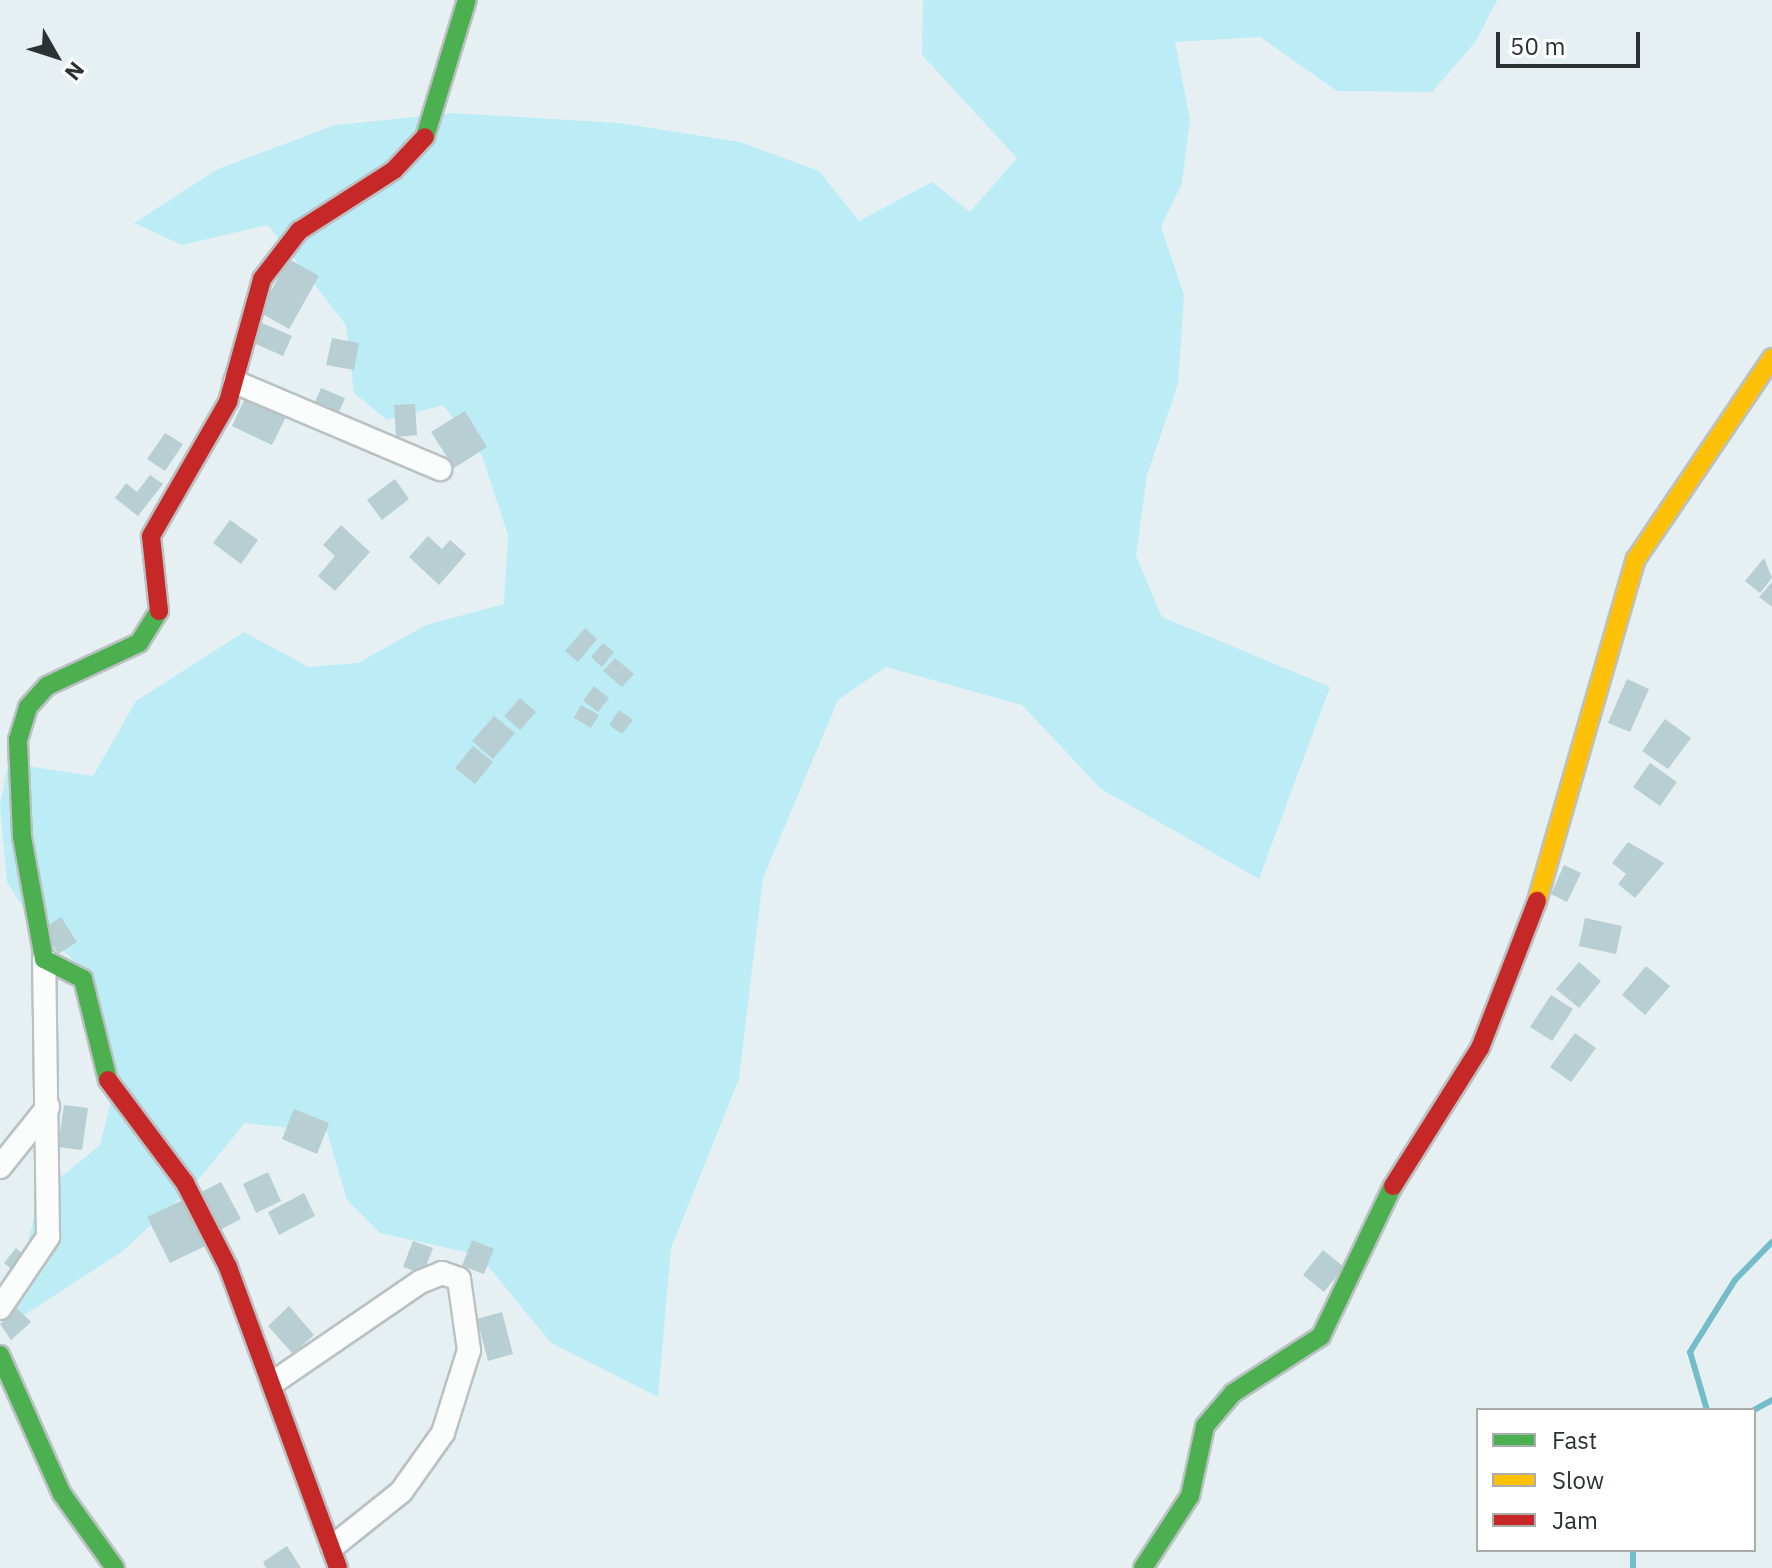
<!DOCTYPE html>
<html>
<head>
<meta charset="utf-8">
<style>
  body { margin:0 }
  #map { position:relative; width:1772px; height:1568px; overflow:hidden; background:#e6f0f2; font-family:"IBM Plex Sans",sans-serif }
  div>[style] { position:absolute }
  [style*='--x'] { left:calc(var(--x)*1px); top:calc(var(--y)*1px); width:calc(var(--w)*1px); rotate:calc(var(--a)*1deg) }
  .green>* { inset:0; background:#bcedf7 }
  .stream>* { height:6px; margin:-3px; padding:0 3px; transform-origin:3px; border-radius:3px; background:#73bcc9 }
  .building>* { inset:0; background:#b7ced3 }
  .roads { filter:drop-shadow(2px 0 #bac1c3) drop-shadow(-2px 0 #bac1c3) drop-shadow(0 2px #bac1c3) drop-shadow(0 -2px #bac1c3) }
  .street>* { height:22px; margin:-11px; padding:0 11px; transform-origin:11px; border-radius:11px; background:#fbfdfd }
  .fast>* { height:18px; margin:-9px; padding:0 9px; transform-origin:9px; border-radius:9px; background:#4caf50 }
  .slow>* { height:18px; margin:-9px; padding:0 9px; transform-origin:9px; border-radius:9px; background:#ffc107 }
  .jam>* { height:18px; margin:-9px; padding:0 9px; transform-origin:9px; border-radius:9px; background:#c62828 }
  span { translate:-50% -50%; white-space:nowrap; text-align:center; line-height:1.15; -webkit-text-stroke:6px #fff; paint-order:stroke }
  .legend { position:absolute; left:1476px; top:1408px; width:280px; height:144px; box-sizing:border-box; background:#fff; border:2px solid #aaadad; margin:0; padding:10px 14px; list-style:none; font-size:24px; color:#2b3233 }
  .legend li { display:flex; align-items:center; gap:16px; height:40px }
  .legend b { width:40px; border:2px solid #aaadad }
  .north { position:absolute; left:16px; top:16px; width:80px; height:80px; -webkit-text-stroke:6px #fff; paint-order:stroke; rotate:129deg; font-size:22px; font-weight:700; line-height:32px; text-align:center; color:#2b3233 }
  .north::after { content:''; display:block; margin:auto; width:28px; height:36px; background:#2b3233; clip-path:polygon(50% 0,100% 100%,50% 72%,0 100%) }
  .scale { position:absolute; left:1496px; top:32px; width:144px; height:36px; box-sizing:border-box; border:4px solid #2b3233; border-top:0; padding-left:10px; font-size:24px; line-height:28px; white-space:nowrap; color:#2b3233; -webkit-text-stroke:6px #fff; paint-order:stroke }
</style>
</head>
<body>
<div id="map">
  <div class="green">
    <div style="clip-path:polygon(923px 0,1497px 0,1476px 41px,1432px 92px,1337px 91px,1260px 37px,1175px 42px,1190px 120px,1182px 183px,1161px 227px,1184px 295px,1178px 384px,1147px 475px,1136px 556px,1162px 617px,1330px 687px,1259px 879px,1101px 789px,1022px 705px,886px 667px,838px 700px,763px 878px,739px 1079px,671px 1248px,658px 1397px,551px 1343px,479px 1255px,380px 1233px,347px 1200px,327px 1132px,245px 1123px,193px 1186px,123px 1251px,9px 1325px,39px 1195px,100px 1145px,116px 1080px,84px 970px,32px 922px,7px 882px,0 805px,8px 763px,93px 776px,136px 701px,244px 632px,309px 667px,358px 663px,426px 625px,504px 604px,508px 535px,482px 456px,443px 405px,387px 420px,354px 393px,346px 325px,268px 225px,182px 245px,134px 223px,218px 169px,335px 125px,454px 113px,619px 123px,740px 142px,819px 171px,859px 221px,932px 182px,970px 212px,1017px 158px,922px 55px)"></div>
  </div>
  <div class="stream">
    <div style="--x:1707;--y:1410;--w:60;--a:-106.3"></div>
    <div style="--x:1690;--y:1352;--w:85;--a:-58"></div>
    <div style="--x:1735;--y:1280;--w:53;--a:-45.8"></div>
    <div style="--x:1754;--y:1410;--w:21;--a:-29"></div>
    <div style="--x:1633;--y:1568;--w:18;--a:-90"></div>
  </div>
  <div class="building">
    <div style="clip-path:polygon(289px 259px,319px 276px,289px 329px,259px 312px)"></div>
    <div style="clip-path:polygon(260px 322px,292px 336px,283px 356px,251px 342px)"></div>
    <div style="clip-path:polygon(332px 338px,359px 343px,354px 370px,326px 365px)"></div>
    <div style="clip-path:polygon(321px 388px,345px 398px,334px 424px,310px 414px)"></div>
    <div style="clip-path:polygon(245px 398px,286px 417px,272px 445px,232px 426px)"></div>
    <div style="clip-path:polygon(415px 404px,417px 435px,396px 437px,394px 405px)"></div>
    <div style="clip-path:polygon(465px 411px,487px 447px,454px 468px,431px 432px)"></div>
    <div style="clip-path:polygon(165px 433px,183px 444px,165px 471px,147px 459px)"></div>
    <div style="clip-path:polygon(150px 475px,163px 484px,138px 516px,115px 498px,126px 483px,137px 492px)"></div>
    <div style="clip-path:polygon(395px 479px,409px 499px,382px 520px,367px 500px)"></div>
    <div style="clip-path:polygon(230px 520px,258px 540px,241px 564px,213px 543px)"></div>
    <div style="clip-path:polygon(341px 525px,370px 552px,335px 591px,318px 576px,335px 556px,323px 545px)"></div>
    <div style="clip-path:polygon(428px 536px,442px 549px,450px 540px,466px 554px,439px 585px,409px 557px)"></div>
    <div style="clip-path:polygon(1764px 558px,1772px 578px,1760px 593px,1745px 581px)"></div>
    <div style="clip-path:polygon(1772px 582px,1772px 607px,1759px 597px)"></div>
    <div style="clip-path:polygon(585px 628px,597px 639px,578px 662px,565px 651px)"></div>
    <div style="clip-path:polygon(603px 643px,614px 652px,602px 667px,591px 657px)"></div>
    <div style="clip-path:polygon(615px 658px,634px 674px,622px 687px,603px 671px)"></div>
    <div style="clip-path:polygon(1627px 679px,1649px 689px,1630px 732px,1608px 723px)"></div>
    <div style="clip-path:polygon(594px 686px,609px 698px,598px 712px,583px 701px)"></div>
    <div style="clip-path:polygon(520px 698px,536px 712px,520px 730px,504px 716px)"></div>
    <div style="clip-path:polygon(581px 705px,599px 715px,591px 728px,574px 718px)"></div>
    <div style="clip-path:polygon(619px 710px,633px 720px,622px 734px,609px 725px)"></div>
    <div style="clip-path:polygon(494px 716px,515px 733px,493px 759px,472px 741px)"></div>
    <div style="clip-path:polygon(1665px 719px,1691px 738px,1668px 769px,1642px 751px)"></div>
    <div style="clip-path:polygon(473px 746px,493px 762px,475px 784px,455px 768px)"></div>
    <div style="clip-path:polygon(1650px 763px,1677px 782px,1660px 806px,1633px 787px)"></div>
    <div style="clip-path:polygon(1628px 842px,1664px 863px,1635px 898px,1618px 884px,1626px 874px,1612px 863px)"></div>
    <div style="clip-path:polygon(1564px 865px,1581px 873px,1567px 902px,1551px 894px)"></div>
    <div style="clip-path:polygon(61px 917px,77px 942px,58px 954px,43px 929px)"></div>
    <div style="clip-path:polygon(1585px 918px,1622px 926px,1616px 954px,1579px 946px)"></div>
    <div style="clip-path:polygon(1579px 962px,1601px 981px,1579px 1008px,1556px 989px)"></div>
    <div style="clip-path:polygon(1646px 966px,1670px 986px,1645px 1015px,1622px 995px)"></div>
    <div style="clip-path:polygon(1551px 995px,1573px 1009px,1552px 1041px,1530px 1027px)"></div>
    <div style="clip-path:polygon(1575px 1033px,1596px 1048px,1571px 1082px,1550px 1067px)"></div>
    <div style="clip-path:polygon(64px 1105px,88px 1108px,82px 1150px,58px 1147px)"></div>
    <div style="clip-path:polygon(294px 1109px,329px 1123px,317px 1154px,282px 1139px)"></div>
    <div style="clip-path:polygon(268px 1172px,281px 1201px,256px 1213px,243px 1184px)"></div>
    <div style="clip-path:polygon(221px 1182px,241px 1219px,220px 1230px,199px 1193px)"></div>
    <div style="clip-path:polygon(304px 1193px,315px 1216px,279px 1235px,268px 1212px)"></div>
    <div style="clip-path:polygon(183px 1200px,205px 1246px,170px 1263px,147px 1217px)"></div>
    <div style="clip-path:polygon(472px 1240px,494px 1249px,484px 1274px,462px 1266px)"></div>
    <div style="clip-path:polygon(413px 1241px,433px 1248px,423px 1274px,403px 1267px)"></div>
    <div style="clip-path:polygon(16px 1248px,27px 1258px,15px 1272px,4px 1263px)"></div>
    <div style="clip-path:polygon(1323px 1250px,1344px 1267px,1324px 1292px,1303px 1275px)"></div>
    <div style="clip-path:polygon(289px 1306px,314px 1335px,293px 1354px,268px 1326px)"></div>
    <div style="clip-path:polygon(17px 1308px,31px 1322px,11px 1340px,0 1324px)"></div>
    <div style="clip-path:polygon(502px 1312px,513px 1354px,488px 1361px,477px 1319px)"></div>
    <div style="clip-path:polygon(287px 1546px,301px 1568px,266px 1568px,263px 1562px)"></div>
  </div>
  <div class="roads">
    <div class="street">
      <div style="--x:235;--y:382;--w:223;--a:23"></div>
      <div style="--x:0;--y:1167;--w:77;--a:-51.3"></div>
      <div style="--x:0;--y:1308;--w:86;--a:-55.9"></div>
      <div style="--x:48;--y:1237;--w:278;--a:-90.8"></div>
      <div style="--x:274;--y:1382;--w:177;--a:-34.4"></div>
      <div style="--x:420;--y:1282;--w:24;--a:-22"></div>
      <div style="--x:442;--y:1273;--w:18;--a:19"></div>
      <div style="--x:459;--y:1279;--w:72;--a:82"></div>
      <div style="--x:469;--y:1350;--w:87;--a:107.4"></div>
      <div style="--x:443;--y:1433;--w:72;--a:125.4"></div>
      <div style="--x:401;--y:1492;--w:88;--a:141.4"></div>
    </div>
    <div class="fast">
      <div style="--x:425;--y:137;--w:143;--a:-73"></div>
      <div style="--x:108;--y:1080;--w:104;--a:-103.9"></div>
      <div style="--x:83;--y:979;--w:44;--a:-152.9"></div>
      <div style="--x:44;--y:959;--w:124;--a:-100.2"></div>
      <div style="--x:22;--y:837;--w:97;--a:-92.4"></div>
      <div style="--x:18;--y:740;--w:34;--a:-73"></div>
      <div style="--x:28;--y:707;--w:28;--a:-48"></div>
      <div style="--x:47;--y:686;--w:102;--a:-25.1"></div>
      <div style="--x:139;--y:643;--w:38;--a:-58"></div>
      <div style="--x:0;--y:1355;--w:152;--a:66"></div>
      <div style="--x:62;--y:1494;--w:91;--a:54.4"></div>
      <div style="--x:1143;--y:1568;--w:86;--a:-56.9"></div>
      <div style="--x:1190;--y:1496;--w:72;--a:-77.9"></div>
      <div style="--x:1205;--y:1426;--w:43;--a:-49.7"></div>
      <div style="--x:1233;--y:1393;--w:105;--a:-32.9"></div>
      <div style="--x:1321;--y:1336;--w:166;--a:-64.4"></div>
    </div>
    <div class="slow">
      <div style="--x:1537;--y:901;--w:356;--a:-73.9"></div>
      <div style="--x:1636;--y:559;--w:243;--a:-55.9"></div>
    </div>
    <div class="jam">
      <div style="--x:159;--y:611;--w:75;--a:-96.1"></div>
      <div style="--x:151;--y:536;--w:155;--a:-60.1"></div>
      <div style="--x:228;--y:402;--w:128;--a:-74.5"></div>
      <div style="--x:262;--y:279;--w:61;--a:-52.4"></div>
      <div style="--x:299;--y:231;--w:113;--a:-32.7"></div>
      <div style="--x:394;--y:170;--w:45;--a:-46.8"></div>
      <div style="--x:108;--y:1080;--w:129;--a:53.2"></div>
      <div style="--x:185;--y:1183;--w:94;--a:62.9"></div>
      <div style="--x:228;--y:1267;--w:320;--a:69.9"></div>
      <div style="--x:1393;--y:1186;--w:163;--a:-57.8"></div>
      <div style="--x:1480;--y:1048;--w:158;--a:-68.8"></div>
    </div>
  </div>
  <ul class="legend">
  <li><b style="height:10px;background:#4caf50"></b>Fast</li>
  <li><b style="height:10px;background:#ffc107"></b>Slow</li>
  <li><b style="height:10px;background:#c62828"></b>Jam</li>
  </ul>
  <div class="north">N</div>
  <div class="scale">50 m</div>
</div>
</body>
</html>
